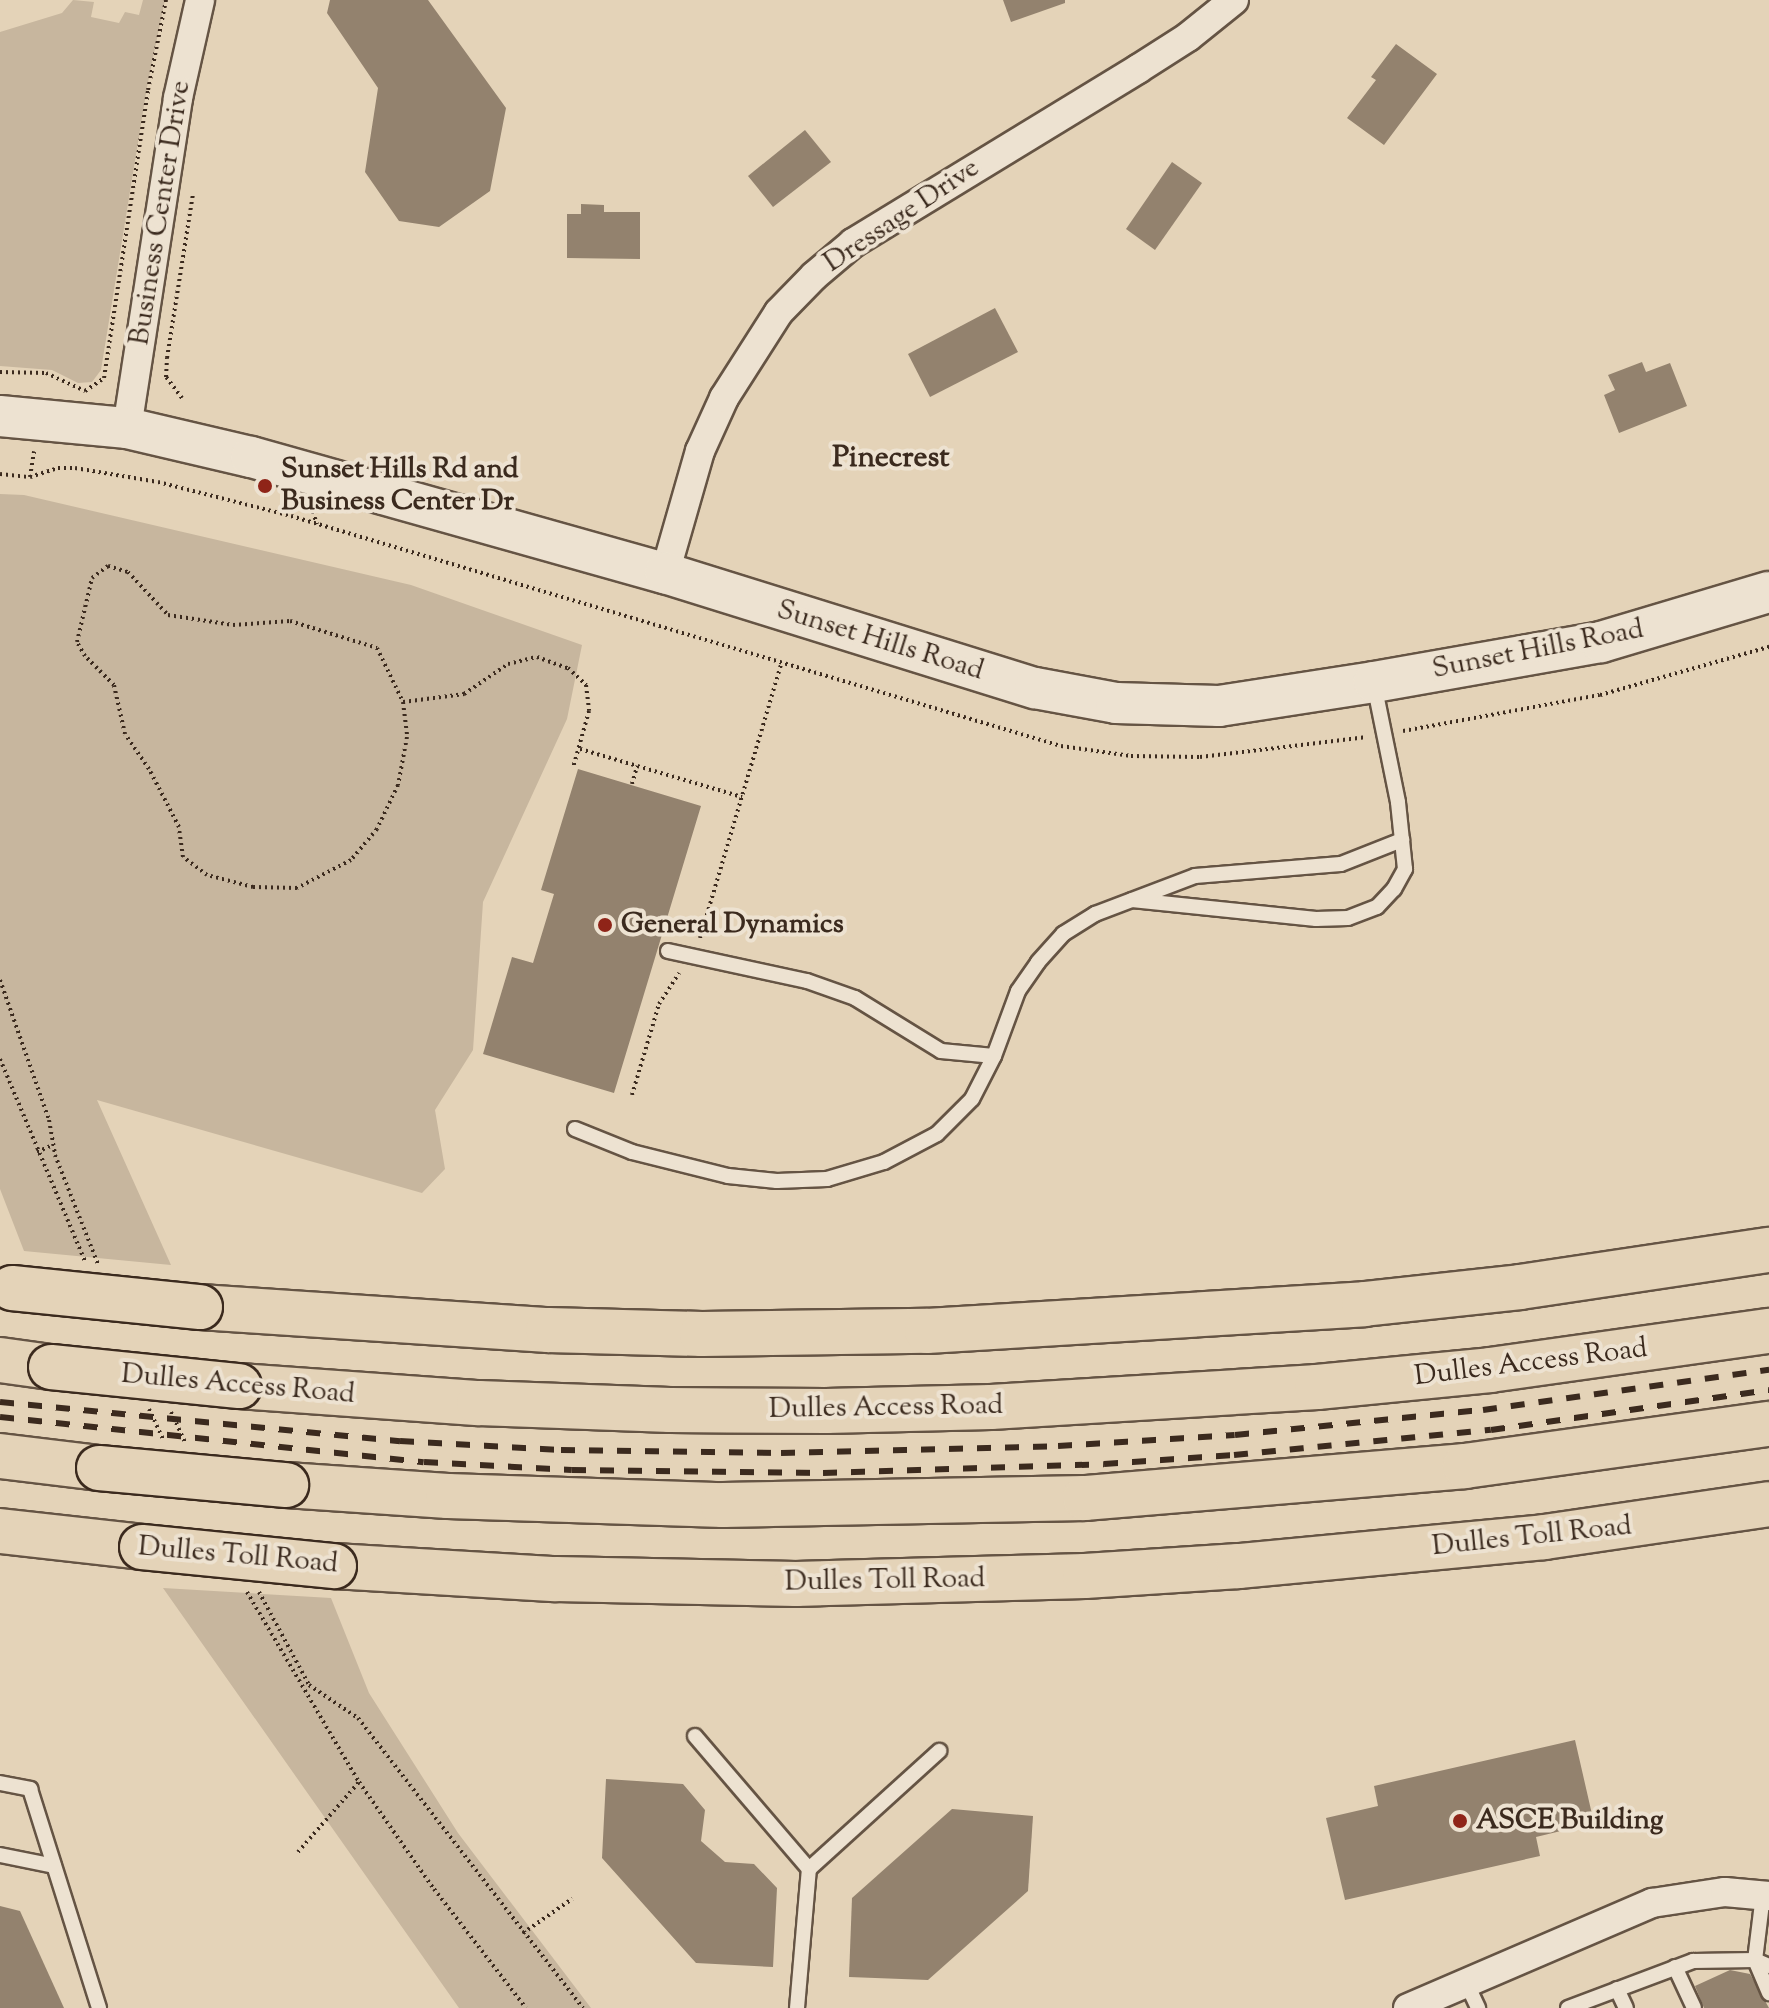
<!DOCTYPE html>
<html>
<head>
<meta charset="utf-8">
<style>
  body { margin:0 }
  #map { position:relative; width:1769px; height:2008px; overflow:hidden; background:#e4d3b8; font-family:"Sorts Mill Goudy",serif }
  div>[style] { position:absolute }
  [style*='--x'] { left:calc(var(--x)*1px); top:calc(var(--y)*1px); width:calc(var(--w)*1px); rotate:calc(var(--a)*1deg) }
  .green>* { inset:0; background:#c7b69e }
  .building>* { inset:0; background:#93826e }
  .path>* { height:4px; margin-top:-2px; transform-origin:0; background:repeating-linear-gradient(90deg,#3b2a1e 0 2px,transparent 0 6px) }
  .roads { filter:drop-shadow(2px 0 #655444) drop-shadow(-2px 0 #655444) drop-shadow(0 2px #655444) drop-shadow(0 -2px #655444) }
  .lane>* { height:14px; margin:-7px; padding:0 7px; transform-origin:7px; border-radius:7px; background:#ede2d1 }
  .street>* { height:28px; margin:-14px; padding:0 14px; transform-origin:14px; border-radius:14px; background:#ede2d1 }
  .secondary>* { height:40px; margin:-20px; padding:0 20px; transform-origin:20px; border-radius:20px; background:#ede2d1 }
  .highway>* { height:44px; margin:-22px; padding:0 22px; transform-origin:22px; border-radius:22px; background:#e4d3b8 }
  .rail>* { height:6px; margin-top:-3px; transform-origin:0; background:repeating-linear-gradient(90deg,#3b2a1e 0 14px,transparent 0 28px) }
  .bridges { filter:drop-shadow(2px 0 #3b2a1e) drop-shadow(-2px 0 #3b2a1e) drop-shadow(0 2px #3b2a1e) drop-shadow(0 -2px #3b2a1e) }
  .highway-bridge>* { height:44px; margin:-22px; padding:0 22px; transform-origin:22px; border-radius:22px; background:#e4d3b8 }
  .dots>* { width:22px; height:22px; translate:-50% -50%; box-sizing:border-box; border:4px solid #ede2d1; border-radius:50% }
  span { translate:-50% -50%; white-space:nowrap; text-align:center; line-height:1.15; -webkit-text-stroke:8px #ede2d1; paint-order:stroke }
  .street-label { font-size:28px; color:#3b2a1e }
  .poi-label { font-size:28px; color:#3b2a1e; font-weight:700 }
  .left { translate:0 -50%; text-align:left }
  .neighbourhood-label { font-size:30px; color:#3b2a1e; font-weight:700 }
</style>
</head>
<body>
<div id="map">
  <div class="green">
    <div style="clip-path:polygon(73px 0,94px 2px,91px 17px,119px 23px,125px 12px,139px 15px,143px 0,165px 0,147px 87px,101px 370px,92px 382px,78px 383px,52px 370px,0 366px,0 32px,62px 13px)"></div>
    <div style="clip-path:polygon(0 494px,24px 495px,411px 585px,582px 645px,567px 719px,483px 902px,473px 1050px,435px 1110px,445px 1169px,422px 1193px,97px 1100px,171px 1265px,24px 1251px,0 1189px)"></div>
    <div style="clip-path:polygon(163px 1588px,331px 1598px,369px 1693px,458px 1833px,591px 2008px,459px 2008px)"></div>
  </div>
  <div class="building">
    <div style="clip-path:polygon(330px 0,428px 0,506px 108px,490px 191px,439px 227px,399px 221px,365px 172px,378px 88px,327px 13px)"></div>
    <div style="clip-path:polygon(1003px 0,1065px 0,1065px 3px,1011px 22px)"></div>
    <div style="clip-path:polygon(1396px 44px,1437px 74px,1384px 145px,1347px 118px,1376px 80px,1371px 77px)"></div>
    <div style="clip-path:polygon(805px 130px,831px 162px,773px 207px,748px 176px)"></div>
    <div style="clip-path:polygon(1172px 162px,1202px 183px,1155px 250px,1126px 229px)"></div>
    <div style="clip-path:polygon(581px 204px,604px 205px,604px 212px,640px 212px,640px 259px,567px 258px,567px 214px,581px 214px)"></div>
    <div style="clip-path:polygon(995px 308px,1018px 352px,930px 397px,908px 354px)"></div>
    <div style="clip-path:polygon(1642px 362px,1646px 372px,1670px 363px,1687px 406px,1619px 433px,1604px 395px,1615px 390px,1608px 375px)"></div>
    <div style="clip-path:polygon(578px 769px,701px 806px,614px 1093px,483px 1054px,512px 957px,533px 963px,554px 894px,541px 890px)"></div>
    <div style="clip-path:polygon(1575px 1740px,1594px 1823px,1536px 1837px,1540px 1856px,1345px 1900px,1326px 1818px,1378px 1806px,1374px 1786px)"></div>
    <div style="clip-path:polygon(606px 1779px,683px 1784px,705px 1810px,701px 1841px,725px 1862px,754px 1864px,777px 1888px,773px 1967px,696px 1963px,602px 1858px)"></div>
    <div style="clip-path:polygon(952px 1809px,1033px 1816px,1028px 1891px,928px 1980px,849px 1977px,852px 1898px)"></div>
    <div style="clip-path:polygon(0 1906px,20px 1911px,64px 2008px,0 2008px)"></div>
    <div style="clip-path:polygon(1730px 1970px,1750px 1974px,1769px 2008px,1704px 2008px,1695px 1986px)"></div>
  </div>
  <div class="path">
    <div style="--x:0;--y:372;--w:46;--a:1.2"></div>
    <div style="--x:46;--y:373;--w:43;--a:24.8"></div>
    <div style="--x:85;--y:391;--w:23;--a:-34"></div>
    <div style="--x:104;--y:378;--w:291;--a:-81.3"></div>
    <div style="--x:148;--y:90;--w:92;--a:-78.7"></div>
    <div style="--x:182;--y:398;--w:26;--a:-127"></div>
    <div style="--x:166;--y:377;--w:19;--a:-87"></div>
    <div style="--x:167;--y:358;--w:166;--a:-81"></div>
    <div style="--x:0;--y:474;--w:30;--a:6"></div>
    <div style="--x:30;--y:477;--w:29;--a:-18"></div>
    <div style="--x:58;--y:468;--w:17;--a:0"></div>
    <div style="--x:75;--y:468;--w:84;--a:9.6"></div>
    <div style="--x:158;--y:482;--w:137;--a:14.3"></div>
    <div style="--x:291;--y:516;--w:804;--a:16.63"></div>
    <div style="--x:1061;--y:746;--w:71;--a:8.1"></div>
    <div style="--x:1131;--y:756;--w:69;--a:0.8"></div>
    <div style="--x:1200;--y:757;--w:168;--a:-6.8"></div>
    <div style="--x:30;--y:477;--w:26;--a:-81"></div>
    <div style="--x:311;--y:506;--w:19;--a:72"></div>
    <div style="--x:108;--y:566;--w:21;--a:17"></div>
    <div style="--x:128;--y:572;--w:59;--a:47.1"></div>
    <div style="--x:168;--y:615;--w:66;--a:8.7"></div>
    <div style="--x:233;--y:625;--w:57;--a:-4"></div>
    <div style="--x:290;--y:621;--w:91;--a:17.2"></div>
    <div style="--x:377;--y:648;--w:60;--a:64.3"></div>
    <div style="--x:403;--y:702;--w:35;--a:83"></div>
    <div style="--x:407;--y:737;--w:49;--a:100.6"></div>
    <div style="--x:398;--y:785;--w:49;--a:115.5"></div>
    <div style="--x:377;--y:829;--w:40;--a:130"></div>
    <div style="--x:351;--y:860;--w:61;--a:152.6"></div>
    <div style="--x:297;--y:888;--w:44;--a:-178.7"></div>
    <div style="--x:253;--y:887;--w:48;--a:-165.4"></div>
    <div style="--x:207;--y:875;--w:30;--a:-143"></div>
    <div style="--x:183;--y:857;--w:30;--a:-98"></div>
    <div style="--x:179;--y:827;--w:65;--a:-117.3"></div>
    <div style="--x:149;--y:769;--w:42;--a:-124.4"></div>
    <div style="--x:125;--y:734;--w:50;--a:-102.7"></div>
    <div style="--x:114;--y:685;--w:41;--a:-135"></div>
    <div style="--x:85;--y:656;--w:16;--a:-120"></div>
    <div style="--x:77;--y:642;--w:66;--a:-76.8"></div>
    <div style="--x:92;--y:578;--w:20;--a:-37"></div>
    <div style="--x:403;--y:702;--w:62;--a:-7.5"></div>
    <div style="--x:464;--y:694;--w:53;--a:-34.3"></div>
    <div style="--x:508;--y:664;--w:30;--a:-14"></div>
    <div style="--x:537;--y:657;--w:33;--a:20"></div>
    <div style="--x:568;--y:668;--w:25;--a:43"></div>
    <div style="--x:586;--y:685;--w:26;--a:83"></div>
    <div style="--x:589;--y:711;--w:59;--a:105.7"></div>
    <div style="--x:1403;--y:731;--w:200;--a:-10.4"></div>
    <div style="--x:1600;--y:695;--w:176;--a:-15.9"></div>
    <div style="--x:580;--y:749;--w:169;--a:16.5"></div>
    <div style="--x:632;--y:784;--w:19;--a:-74"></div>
    <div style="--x:700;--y:938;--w:286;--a:-73.5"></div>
    <div style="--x:0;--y:980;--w:148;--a:70.7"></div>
    <div style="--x:49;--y:1120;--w:36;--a:80"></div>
    <div style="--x:55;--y:1155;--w:117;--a:68.5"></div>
    <div style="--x:0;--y:1059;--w:219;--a:67.2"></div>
    <div style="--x:632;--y:1095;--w:95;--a:-73.5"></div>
    <div style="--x:659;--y:1004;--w:37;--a:-57"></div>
    <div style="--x:37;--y:1152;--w:17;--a:-24"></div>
    <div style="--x:149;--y:1409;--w:35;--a:65"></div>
    <div style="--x:171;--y:1412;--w:35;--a:65"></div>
    <div style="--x:247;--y:1592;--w:221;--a:59.5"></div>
    <div style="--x:359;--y:1782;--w:131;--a:55"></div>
    <div style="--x:434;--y:1889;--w:150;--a:52.3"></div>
    <div style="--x:259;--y:1592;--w:106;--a:61.7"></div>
    <div style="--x:309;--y:1685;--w:59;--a:34"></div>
    <div style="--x:358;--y:1718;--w:367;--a:52.2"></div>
    <div style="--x:298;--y:1852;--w:93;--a:-48.9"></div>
    <div style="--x:523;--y:1933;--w:60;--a:-34.8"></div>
  </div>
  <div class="roads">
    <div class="lane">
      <div style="--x:1132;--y:900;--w:185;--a:5.9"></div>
      <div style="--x:1316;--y:919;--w:32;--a:-2"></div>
      <div style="--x:1348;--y:918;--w:31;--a:-21"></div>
      <div style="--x:1377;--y:907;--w:25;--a:-47"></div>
      <div style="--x:1394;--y:889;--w:23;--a:-61"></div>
      <div style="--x:1405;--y:869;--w:67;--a:-96"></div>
      <div style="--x:1398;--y:802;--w:120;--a:-101.5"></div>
      <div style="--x:668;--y:951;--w:142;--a:12.2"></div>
      <div style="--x:807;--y:981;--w:51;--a:19.5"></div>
      <div style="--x:855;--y:998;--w:101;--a:31.6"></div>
      <div style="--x:941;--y:1051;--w:53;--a:5.4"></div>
      <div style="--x:994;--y:1056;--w:69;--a:-69.7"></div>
      <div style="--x:1018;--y:991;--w:35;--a:-55"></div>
      <div style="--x:1038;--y:962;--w:38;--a:-48"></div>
      <div style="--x:1063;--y:934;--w:38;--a:-32"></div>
      <div style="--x:1095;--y:914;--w:107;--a:-20.8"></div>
      <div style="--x:1195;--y:876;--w:146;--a:-4.7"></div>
      <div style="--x:1341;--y:864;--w:66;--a:-21.5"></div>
      <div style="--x:575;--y:1129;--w:61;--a:22"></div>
      <div style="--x:632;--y:1152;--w:99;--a:14"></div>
      <div style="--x:728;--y:1176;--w:49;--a:5.8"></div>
      <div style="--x:777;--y:1181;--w:50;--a:-2.3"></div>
      <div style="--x:827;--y:1179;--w:59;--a:-16.6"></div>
      <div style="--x:884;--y:1162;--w:60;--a:-27.8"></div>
      <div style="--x:937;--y:1134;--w:49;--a:-45"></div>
      <div style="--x:972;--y:1099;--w:48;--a:-62.9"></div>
      <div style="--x:695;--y:1736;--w:175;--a:49.4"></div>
      <div style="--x:0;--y:1783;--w:31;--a:11"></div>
      <div style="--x:30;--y:1789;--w:230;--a:72.5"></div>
      <div style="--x:0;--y:1855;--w:55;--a:11.5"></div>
      <div style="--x:1763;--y:1895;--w:65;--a:97"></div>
      <div style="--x:1755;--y:1960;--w:15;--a:23"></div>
      <div style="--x:1675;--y:1967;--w:45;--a:65.1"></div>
      <div style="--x:1466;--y:1982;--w:29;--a:65"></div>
      <div style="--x:1617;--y:1989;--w:21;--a:65"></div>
      <div style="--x:797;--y:2008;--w:140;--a:-85.1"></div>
      <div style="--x:809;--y:1869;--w:176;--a:-42.2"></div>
      <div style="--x:1568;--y:2008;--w:134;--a:-20.6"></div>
      <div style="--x:1693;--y:1961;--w:62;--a:-0.9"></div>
      <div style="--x:1755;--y:1960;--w:36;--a:67"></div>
    </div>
    <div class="street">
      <div style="--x:127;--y:428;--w:334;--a:-81.2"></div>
      <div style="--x:178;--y:98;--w:100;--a:-77.3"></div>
      <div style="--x:665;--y:573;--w:127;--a:-74"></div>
      <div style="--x:700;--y:451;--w:58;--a:-65.6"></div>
      <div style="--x:724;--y:398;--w:102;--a:-57.4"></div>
      <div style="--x:779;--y:312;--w:50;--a:-45.8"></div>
      <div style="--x:814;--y:276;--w:51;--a:-40.2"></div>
      <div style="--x:853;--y:243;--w:334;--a:-31.4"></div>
      <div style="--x:1138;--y:69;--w:59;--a:-32.6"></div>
      <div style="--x:1188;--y:37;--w:59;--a:-38.8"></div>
      <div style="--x:1408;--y:2008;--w:266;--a:-23.3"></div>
      <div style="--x:1652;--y:1903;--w:74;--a:-8.6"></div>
      <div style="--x:1725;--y:1892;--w:44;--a:5.2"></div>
    </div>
    <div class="secondary">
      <div style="--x:0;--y:416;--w:128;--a:5.4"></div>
      <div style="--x:127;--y:428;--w:127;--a:13.2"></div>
      <div style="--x:251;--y:457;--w:430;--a:15.7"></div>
      <div style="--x:665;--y:573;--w:387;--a:17.3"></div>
      <div style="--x:1035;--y:688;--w:82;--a:10.5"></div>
      <div style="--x:1116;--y:703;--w:103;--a:1.7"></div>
      <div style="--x:1219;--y:706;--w:157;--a:-8.8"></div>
      <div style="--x:1374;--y:682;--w:230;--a:-10"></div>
      <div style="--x:1601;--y:642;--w:175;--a:-16.6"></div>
    </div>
    <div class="highway">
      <div style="--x:200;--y:1307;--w:349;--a:3.8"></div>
      <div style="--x:548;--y:1330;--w:154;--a:1.5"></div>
      <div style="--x:702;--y:1334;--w:225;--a:-0.8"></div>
      <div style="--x:927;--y:1331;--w:438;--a:-3.5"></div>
      <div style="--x:1364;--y:1304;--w:157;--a:-6.2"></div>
      <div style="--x:1520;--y:1287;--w:252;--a:-8.5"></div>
      <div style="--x:0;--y:1360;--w:51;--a:7.8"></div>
      <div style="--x:239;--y:1386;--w:241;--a:4.1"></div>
      <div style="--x:479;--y:1403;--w:191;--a:2.1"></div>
      <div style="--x:670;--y:1410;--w:156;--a:0.4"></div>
      <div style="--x:826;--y:1411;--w:165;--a:-1.4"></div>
      <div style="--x:991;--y:1407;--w:327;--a:-3.5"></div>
      <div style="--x:1317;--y:1387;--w:174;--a:-5.6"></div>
      <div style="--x:1490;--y:1370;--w:282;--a:-8"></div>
      <div style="--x:0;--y:1456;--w:100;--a:6.9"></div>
      <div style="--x:286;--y:1485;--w:162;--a:3.9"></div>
      <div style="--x:448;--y:1496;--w:275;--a:1.9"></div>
      <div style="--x:723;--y:1505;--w:362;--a:-1.1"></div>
      <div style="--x:1085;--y:1498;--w:381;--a:-4.8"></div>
      <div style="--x:1465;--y:1466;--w:307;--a:-7.9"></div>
      <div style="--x:0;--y:1531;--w:143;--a:6.4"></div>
      <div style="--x:334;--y:1566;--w:222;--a:3.4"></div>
      <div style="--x:556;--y:1579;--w:240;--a:1.2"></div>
      <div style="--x:796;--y:1584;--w:289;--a:-1.6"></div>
      <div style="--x:1085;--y:1576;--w:154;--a:-3.7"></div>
      <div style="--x:1239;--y:1566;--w:306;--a:-5.4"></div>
      <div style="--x:1544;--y:1537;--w:227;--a:-8.3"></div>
    </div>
  </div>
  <div class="rail">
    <div style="--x:0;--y:1402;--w:402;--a:5.6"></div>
    <div style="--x:400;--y:1441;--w:161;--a:3.2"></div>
    <div style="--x:561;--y:1450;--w:220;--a:0.8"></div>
    <div style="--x:781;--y:1453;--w:277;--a:-1.4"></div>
    <div style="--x:1058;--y:1446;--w:177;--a:-3.6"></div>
    <div style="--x:1235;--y:1435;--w:249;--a:-5.8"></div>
    <div style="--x:1483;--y:1410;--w:289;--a:-8"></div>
    <div style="--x:0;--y:1417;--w:426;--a:6.1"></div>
    <div style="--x:424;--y:1462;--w:148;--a:3.1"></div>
    <div style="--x:572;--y:1470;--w:251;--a:0.7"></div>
    <div style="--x:823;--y:1473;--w:281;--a:-1.8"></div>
    <div style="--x:1104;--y:1464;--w:130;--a:-4"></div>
    <div style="--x:1234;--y:1455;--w:258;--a:-5.6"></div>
    <div style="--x:1491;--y:1430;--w:281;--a:-8.2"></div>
  </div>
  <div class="bridges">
    <div class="highway-bridge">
      <div style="--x:12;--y:1288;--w:189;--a:5.8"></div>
      <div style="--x:51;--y:1367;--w:189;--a:5.8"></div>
      <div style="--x:99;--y:1468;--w:188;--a:5.2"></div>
      <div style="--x:142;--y:1547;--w:193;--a:5.7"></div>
    </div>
  </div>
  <div class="dots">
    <div style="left:265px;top:486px;background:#8f2418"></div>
    <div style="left:605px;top:925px;background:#8f2418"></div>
    <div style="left:1460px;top:1821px;background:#8f2418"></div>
  </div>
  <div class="street-label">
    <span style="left:161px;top:213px;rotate:-81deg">Business Center Drive</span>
    <span style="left:902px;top:216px;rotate:-34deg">Dressage Drive</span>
    <span style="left:880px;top:641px;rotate:17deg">Sunset Hills Road</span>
    <span style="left:1538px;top:650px;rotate:-11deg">Sunset Hills Road</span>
    <span style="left:1531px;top:1363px;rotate:-7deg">Dulles Access Road</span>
    <span style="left:238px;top:1385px;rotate:5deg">Dulles Access Road</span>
    <span style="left:886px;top:1408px;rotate:-1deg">Dulles Access Road</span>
    <span style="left:1532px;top:1537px;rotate:-6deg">Dulles Toll Road</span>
    <span style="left:238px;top:1556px;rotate:5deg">Dulles Toll Road</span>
    <span style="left:885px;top:1581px;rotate:-1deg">Dulles Toll Road</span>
  </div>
  <div class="poi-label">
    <span class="left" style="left:281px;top:486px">Sunset Hills Rd and<br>Business Center Dr</span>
    <span class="left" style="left:621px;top:925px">General Dynamics</span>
    <span class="left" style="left:1476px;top:1821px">ASCE Building</span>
  </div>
  <div class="neighbourhood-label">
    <span style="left:891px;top:459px">Pinecrest</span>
  </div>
</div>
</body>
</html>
